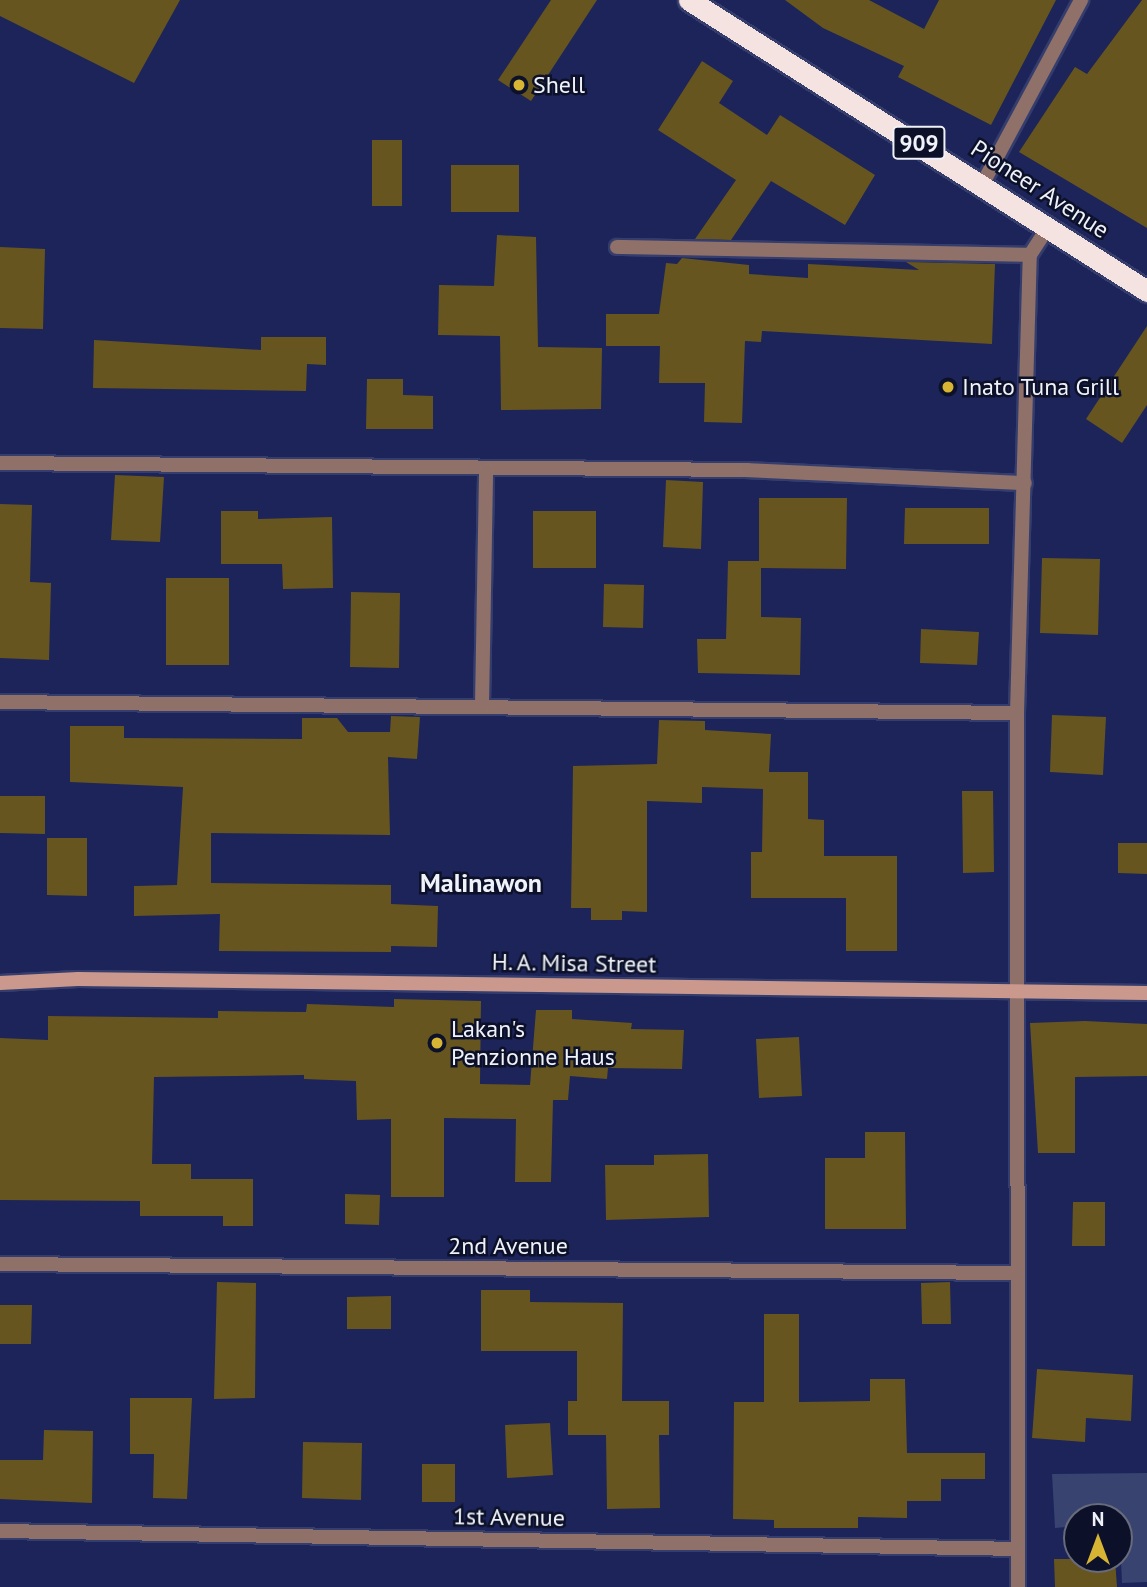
<!DOCTYPE html>
<html>
<head>
<meta charset="utf-8">
<style>
  body { margin:0 }
  #map { position:relative; width:1147px; height:1587px; overflow:hidden; background:#1c245a; font-family:"PT Sans",sans-serif }
  div>[style] { position:absolute }
  [style*='--x'] { left:calc(var(--x)*1px); top:calc(var(--y)*1px); width:calc(var(--w)*1px); rotate:calc(var(--a)*1deg) }
  .green>* { inset:0; background:#384370 }
  .building>* { inset:0; background:#66551e }
  .roads { filter:drop-shadow(2px 0 #353d6d) drop-shadow(-2px 0 #353d6d) drop-shadow(0 2px #353d6d) drop-shadow(0 -2px #353d6d) }
  .street>* { height:14px; margin:-7px; padding:0 7px; transform-origin:7px; border-radius:7px; background:#90716a }
  .secondary>* { height:14px; margin:-7px; padding:0 7px; transform-origin:7px; border-radius:7px; background:#ca988d }
  .highway>* { height:21px; margin:-10.5px; padding:0 10.5px; transform-origin:10.5px; border-radius:10.5px; background:#f4e3e0 }
  .dots>* { width:19px; height:19px; translate:-50% -50%; box-sizing:border-box; border:4px solid #0c1129; border-radius:50% }
  span { translate:-50% -50%; white-space:nowrap; text-align:center; line-height:1.15; -webkit-text-stroke:5px #0c1129; paint-order:stroke }
  .shield-label span { padding:2px 5px; background:#0c1129; border:2px solid; border-radius:5px; -webkit-text-stroke-width:0 }
  .shield-label { font-size:23px; color:#f0f2f9; font-weight:700 }
  .poi-label { font-size:24px; color:#f0f2f9 }
  .left { translate:0 -50%; text-align:left }
  .street-label { font-size:24px; color:#f0f2f9 }
  .neighbourhood-label { font-size:26px; color:#f0f2f9; font-weight:700 }
  .north { position:absolute; left:1063px; top:1503px; width:70px; height:70px; box-sizing:border-box; background:#0c1129; border:2px solid #676b7c; border-radius:50%; rotate:0deg; font-size:19px; font-weight:700; line-height:28px; text-align:center; color:#f0f2f9 }
  .north::after { content:''; display:block; margin:auto; width:24px; height:32px; background:#d8b434; clip-path:polygon(50% 0,100% 100%,50% 72%,0 100%) }
</style>
</head>
<body>
<div id="map">
  <div class="green">
    <div style="clip-path:polygon(1147px 1473px,1147px 1582px,1122px 1583px,1119px 1517px,1077px 1517px,1077px 1526px,1055px 1528px,1052px 1474px)"></div>
  </div>
  <div class="building">
    <div style="clip-path:polygon(0 0,180px 0,134px 83px,0 16px)"></div>
    <div style="clip-path:polygon(551px 0,597px 0,531px 101px,498px 80px)"></div>
    <div style="clip-path:polygon(785px 0,869px 0,924px 29px,939px 0,1056px 0,991px 125px,898px 77px,904px 66px,823px 28px)"></div>
    <div style="clip-path:polygon(1142px 0,1147px 0,1147px 228px,1019px 152px,1075px 67px,1087px 74px)"></div>
    <div style="clip-path:polygon(702px 61px,733px 81px,719px 103px,767px 135px,780px 115px,875px 175px,845px 225px,771px 181px,731px 240px,695px 239px,736px 180px,658px 130px)"></div>
    <div style="clip-path:polygon(372px 140px,402px 140px,402px 206px,372px 206px)"></div>
    <div style="clip-path:polygon(451px 165px,519px 165px,519px 212px,451px 212px)"></div>
    <div style="clip-path:polygon(497px 235px,536px 237px,538px 347px,602px 348px,601px 409px,501px 410px,500px 336px,438px 335px,439px 285px,494px 286px)"></div>
    <div style="clip-path:polygon(0 247px,45px 249px,43px 329px,0 328px)"></div>
    <div style="clip-path:polygon(682px 258px,749px 265px,749px 274px,808px 278px,808px 264px,919px 270px,906px 262px,995px 264px,992px 344px,762px 331px,761px 342px,745px 341px,742px 423px,704px 422px,705px 383px,659px 383px,660px 346px,606px 346px,606px 314px,659px 314px,666px 263px,677px 264px)"></div>
    <div style="clip-path:polygon(1147px 326px,1147px 405px,1122px 443px,1086px 419px)"></div>
    <div style="clip-path:polygon(261px 337px,326px 337px,326px 365px,307px 364px,306px 391px,93px 388px,94px 340px,261px 350px)"></div>
    <div style="clip-path:polygon(367px 379px,403px 379px,403px 395px,433px 396px,433px 429px,366px 429px)"></div>
    <div style="clip-path:polygon(115px 475px,164px 477px,160px 542px,111px 540px)"></div>
    <div style="clip-path:polygon(666px 480px,703px 482px,701px 549px,663px 547px)"></div>
    <div style="clip-path:polygon(759px 498px,847px 498px,846px 569px,761px 568px,761px 617px,801px 618px,800px 675px,698px 673px,697px 639px,726px 639px,728px 561px,759px 561px)"></div>
    <div style="clip-path:polygon(0 504px,32px 505px,30px 582px,51px 583px,49px 660px,0 658px)"></div>
    <div style="clip-path:polygon(905px 508px,989px 508px,989px 544px,904px 544px)"></div>
    <div style="clip-path:polygon(221px 511px,258px 511px,258px 519px,332px 517px,333px 588px,283px 589px,282px 564px,221px 564px)"></div>
    <div style="clip-path:polygon(533px 511px,596px 511px,596px 568px,533px 568px)"></div>
    <div style="clip-path:polygon(1042px 558px,1100px 559px,1098px 635px,1040px 633px)"></div>
    <div style="clip-path:polygon(166px 578px,229px 578px,229px 665px,166px 665px)"></div>
    <div style="clip-path:polygon(604px 584px,644px 585px,643px 628px,603px 627px)"></div>
    <div style="clip-path:polygon(351px 592px,400px 593px,399px 668px,350px 667px)"></div>
    <div style="clip-path:polygon(921px 629px,979px 632px,977px 665px,920px 663px)"></div>
    <div style="clip-path:polygon(1052px 715px,1106px 717px,1103px 775px,1050px 772px)"></div>
    <div style="clip-path:polygon(391px 716px,420px 717px,417px 759px,388px 757px,390px 835px,211px 833px,211px 883px,391px 885px,391px 904px,438px 906px,437px 947px,391px 946px,391px 952px,219px 951px,220px 914px,134px 916px,134px 886px,177px 885px,183px 787px,70px 782px,70px 726px,124px 726px,124px 738px,302px 739px,302px 718px,337px 718px,348px 732px,390px 732px)"></div>
    <div style="clip-path:polygon(659px 720px,705px 721px,705px 730px,771px 734px,769px 772px,808px 772px,808px 819px,824px 820px,824px 856px,897px 856px,897px 951px,846px 951px,846px 898px,751px 898px,751px 852px,762px 852px,763px 789px,702px 787px,702px 803px,647px 801px,647px 912px,622px 911px,622px 920px,591px 920px,591px 908px,571px 908px,573px 766px,657px 764px)"></div>
    <div style="clip-path:polygon(962px 791px,993px 791px,994px 872px,963px 873px)"></div>
    <div style="clip-path:polygon(0 796px,45px 796px,45px 834px,0 833px)"></div>
    <div style="clip-path:polygon(47px 838px,87px 838px,87px 896px,47px 895px)"></div>
    <div style="clip-path:polygon(1118px 843px,1147px 843px,1147px 874px,1118px 873px)"></div>
    <div style="clip-path:polygon(394px 999px,481px 1001px,480px 1084px,530px 1085px,536px 1010px,572px 1010px,572px 1019px,632px 1023px,631px 1029px,684px 1030px,682px 1069px,608px 1068px,607px 1079px,570px 1076px,568px 1100px,553px 1100px,551px 1182px,515px 1182px,516px 1119px,444px 1118px,444px 1197px,391px 1197px,391px 1119px,357px 1120px,356px 1081px,304px 1079px,304px 1075px,154px 1077px,152px 1164px,191px 1164px,191px 1179px,253px 1179px,253px 1226px,223px 1226px,223px 1216px,140px 1216px,140px 1201px,0 1200px,0 1038px,48px 1040px,48px 1016px,218px 1018px,218px 1011px,306px 1012px,307px 1004px,394px 1007px)"></div>
    <div style="clip-path:polygon(1085px 1021px,1147px 1024px,1147px 1076px,1075px 1077px,1075px 1153px,1038px 1153px,1030px 1023px)"></div>
    <div style="clip-path:polygon(799px 1037px,802px 1096px,759px 1098px,756px 1039px)"></div>
    <div style="clip-path:polygon(865px 1132px,905px 1132px,906px 1229px,825px 1229px,825px 1158px,865px 1158px)"></div>
    <div style="clip-path:polygon(708px 1154px,709px 1217px,606px 1220px,605px 1165px,654px 1165px,654px 1155px)"></div>
    <div style="clip-path:polygon(345px 1194px,380px 1195px,379px 1225px,345px 1224px)"></div>
    <div style="clip-path:polygon(1073px 1202px,1105px 1202px,1105px 1246px,1072px 1246px)"></div>
    <div style="clip-path:polygon(217px 1282px,256px 1283px,255px 1398px,214px 1399px)"></div>
    <div style="clip-path:polygon(950px 1282px,951px 1324px,922px 1324px,921px 1283px)"></div>
    <div style="clip-path:polygon(481px 1290px,530px 1290px,530px 1302px,623px 1303px,622px 1401px,669px 1401px,669px 1435px,659px 1435px,660px 1508px,607px 1509px,606px 1435px,568px 1435px,568px 1401px,577px 1401px,577px 1351px,481px 1351px)"></div>
    <div style="clip-path:polygon(391px 1296px,391px 1329px,347px 1329px,347px 1297px)"></div>
    <div style="clip-path:polygon(0 1305px,32px 1305px,31px 1344px,0 1344px)"></div>
    <div style="clip-path:polygon(764px 1314px,799px 1314px,799px 1402px,870px 1401px,870px 1379px,905px 1379px,907px 1453px,985px 1453px,985px 1479px,941px 1479px,941px 1501px,907px 1501px,907px 1518px,858px 1517px,858px 1528px,774px 1528px,774px 1520px,733px 1519px,734px 1402px,764px 1402px)"></div>
    <div style="clip-path:polygon(1037px 1369px,1133px 1375px,1131px 1421px,1086px 1418px,1085px 1442px,1032px 1438px)"></div>
    <div style="clip-path:polygon(130px 1398px,192px 1398px,187px 1499px,153px 1498px,154px 1454px,130px 1454px)"></div>
    <div style="clip-path:polygon(550px 1423px,553px 1475px,507px 1478px,505px 1425px)"></div>
    <div style="clip-path:polygon(44px 1430px,93px 1431px,92px 1503px,0 1499px,0 1460px,43px 1460px)"></div>
    <div style="clip-path:polygon(303px 1442px,362px 1443px,361px 1500px,302px 1498px)"></div>
    <div style="clip-path:polygon(422px 1464px,455px 1464px,455px 1502px,422px 1502px)"></div>
    <div style="clip-path:polygon(1054px 1559px,1115px 1559px,1117px 1587px,1055px 1587px)"></div>
  </div>
  <div class="roads">
    <div class="street">
      <div style="--x:983;--y:183;--w:208;--a:-61.8"></div>
      <div style="--x:617;--y:247;--w:413;--a:1.1"></div>
      <div style="--x:0;--y:463;--w:747;--a:0.54"></div>
      <div style="--x:747;--y:470;--w:278;--a:2.7"></div>
      <div style="--x:0;--y:702;--w:1017;--a:0.62"></div>
      <div style="--x:482;--y:705;--w:235;--a:-89"></div>
      <div style="--x:0;--y:1264;--w:1016;--a:0.51"></div>
      <div style="--x:0;--y:1531;--w:1017;--a:1.01"></div>
      <div style="--x:1018;--y:1587;--w:874;--a:-90.07"></div>
      <div style="--x:1017;--y:713;--w:458;--a:-88.4"></div>
      <div style="--x:1030;--y:255;--w:35;--a:-57"></div>
    </div>
    <div class="secondary">
      <div style="--x:0;--y:983;--w:78;--a:-2.9"></div>
      <div style="--x:78;--y:979;--w:1069;--a:0.75"></div>
    </div>
    <div class="highway">
      <div style="--x:689;--y:0;--w:543;--a:32.43"></div>
    </div>
  </div>
  <div class="dots">
    <div style="left:519px;top:85px;background:#d8b434"></div>
    <div style="left:948px;top:387px;background:#d8b434"></div>
    <div style="left:437px;top:1043px;background:#d8b434"></div>
  </div>
  <div class="shield-label">
    <span style="left:919px;top:143px">909</span>
  </div>
  <div class="poi-label">
    <span class="left" style="left:533px;top:85px">Shell</span>
    <span class="left" style="left:962px;top:387px">Inato Tuna Grill</span>
    <span class="left" style="left:451px;top:1043px">Lakan's<br>Penzionne Haus</span>
  </div>
  <div class="street-label">
    <span style="left:1040px;top:189px;rotate:33deg">Pioneer Avenue</span>
    <span style="left:574px;top:963px;rotate:1deg">H. A. Misa Street</span>
    <span style="left:508px;top:1246px">2nd Avenue</span>
    <span style="left:509px;top:1517px;rotate:1deg">1st Avenue</span>
  </div>
  <div class="neighbourhood-label">
    <span style="left:481px;top:883px">Malinawon</span>
  </div>
  <div class="north">N</div>
</div>
</body>
</html>
